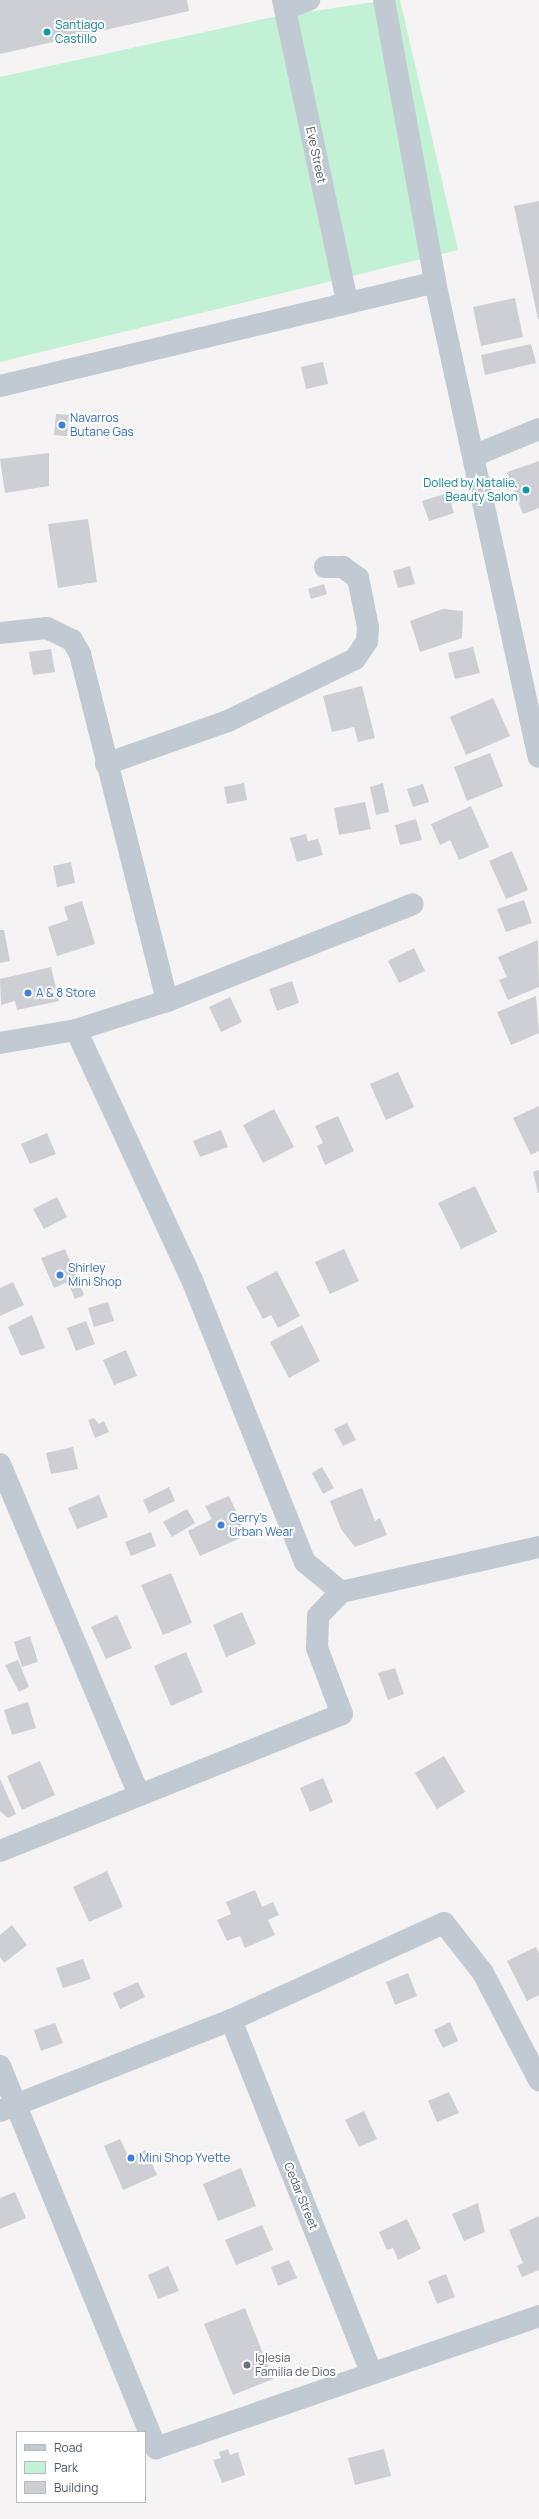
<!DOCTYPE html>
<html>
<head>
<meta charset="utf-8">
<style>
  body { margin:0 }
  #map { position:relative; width:539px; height:2519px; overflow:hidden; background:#f5f3f3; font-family:Manrope,sans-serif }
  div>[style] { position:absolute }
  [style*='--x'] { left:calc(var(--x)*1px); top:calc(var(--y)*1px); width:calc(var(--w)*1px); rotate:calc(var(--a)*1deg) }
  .green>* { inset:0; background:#c3f1d5 }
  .building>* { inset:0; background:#cdcfd5 }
  .street>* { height:22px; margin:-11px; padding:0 11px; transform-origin:11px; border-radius:11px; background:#c1cad2 }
  .dots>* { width:11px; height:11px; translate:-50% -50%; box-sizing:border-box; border:2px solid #fff; border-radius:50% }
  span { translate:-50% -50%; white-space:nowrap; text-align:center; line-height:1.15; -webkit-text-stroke:4px #fff; paint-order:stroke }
  .culture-label { font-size:12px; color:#0d838f }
  .left { translate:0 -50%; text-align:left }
  .right { translate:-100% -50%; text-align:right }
  .street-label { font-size:12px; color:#4a5661 }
  .shop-label { font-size:12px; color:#366cbe }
  .worship-label { font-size:12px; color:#5b616d }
  .legend { position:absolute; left:16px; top:2431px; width:130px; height:72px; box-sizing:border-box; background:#fff; border:1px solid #b7bbc0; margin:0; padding:5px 7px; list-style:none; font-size:12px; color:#4a5661 }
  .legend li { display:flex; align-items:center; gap:8px; height:20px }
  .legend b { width:20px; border:1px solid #b7bbc0 }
</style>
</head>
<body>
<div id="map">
  <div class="green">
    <div style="clip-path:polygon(387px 0,400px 0,458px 250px,0 362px,0 77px,268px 18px)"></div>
  </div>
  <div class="building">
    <div style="clip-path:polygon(0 0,187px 0,189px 11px,0 54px)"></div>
    <div style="clip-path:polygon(539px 201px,539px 319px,538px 319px,514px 206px)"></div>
    <div style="clip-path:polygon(515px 298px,523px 337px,481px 346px,473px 307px)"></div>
    <div style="clip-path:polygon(531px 344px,536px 363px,485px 375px,481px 355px)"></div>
    <div style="clip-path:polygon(323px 362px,328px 384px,306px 389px,301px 367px)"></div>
    <div style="clip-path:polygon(56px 414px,69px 415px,67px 436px,54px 435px)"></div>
    <div style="clip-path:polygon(49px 453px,49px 486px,5px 493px,0 459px)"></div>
    <div style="clip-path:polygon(539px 461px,539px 508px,523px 514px,507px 472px)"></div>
    <div style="clip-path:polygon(448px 493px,454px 513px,429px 521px,422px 501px)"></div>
    <div style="clip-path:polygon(88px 519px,97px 582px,58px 588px,48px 524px)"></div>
    <div style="clip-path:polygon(410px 566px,415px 584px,398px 588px,393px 571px)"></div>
    <div style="clip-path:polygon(324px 584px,327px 594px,311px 599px,308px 589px)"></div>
    <div style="clip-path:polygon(443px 609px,463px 611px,462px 638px,420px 652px,410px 621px)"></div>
    <div style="clip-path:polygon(473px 647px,480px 673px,455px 679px,448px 653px)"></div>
    <div style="clip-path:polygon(51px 649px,55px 672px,33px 675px,29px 652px)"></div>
    <div style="clip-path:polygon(362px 686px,375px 738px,358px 742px,354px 727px,332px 732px,323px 696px)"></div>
    <div style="clip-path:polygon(493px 698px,510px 736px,466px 755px,450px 717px)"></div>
    <div style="clip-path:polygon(490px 753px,503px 786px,467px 801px,454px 767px)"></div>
    <div style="clip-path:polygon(244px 783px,247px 800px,227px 804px,224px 787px)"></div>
    <div style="clip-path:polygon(383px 783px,389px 812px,376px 815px,370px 787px)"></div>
    <div style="clip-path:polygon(423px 784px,429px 802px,413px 807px,407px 789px)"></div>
    <div style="clip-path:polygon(365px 802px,371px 829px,339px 835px,334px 808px)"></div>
    <div style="clip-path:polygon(471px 806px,489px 847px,459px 860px,450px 840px,440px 845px,431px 824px)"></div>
    <div style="clip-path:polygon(416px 819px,422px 840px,400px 845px,395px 825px)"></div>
    <div style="clip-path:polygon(306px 834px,308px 841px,318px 839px,323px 855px,297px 862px,290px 838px)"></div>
    <div style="clip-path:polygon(512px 851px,528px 890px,506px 899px,489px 861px)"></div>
    <div style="clip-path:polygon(71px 862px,75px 883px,57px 887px,53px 866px)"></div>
    <div style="clip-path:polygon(524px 900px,532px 923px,506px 932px,497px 909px)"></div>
    <div style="clip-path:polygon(82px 901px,95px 944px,57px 956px,48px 927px,68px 920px,64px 907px)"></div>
    <div style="clip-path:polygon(0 930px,4px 930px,10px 961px,0 963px)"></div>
    <div style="clip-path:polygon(538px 940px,539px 987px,508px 1000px,499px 980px,507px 977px,498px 957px)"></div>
    <div style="clip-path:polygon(414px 948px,425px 971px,399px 983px,388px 961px)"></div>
    <div style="clip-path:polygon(51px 967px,59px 1001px,17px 1010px,15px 1001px,1px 1005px,0 979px)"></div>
    <div style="clip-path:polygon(292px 981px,299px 1003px,277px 1011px,269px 989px)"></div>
    <div style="clip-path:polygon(536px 996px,539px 1033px,511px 1045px,497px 1012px)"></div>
    <div style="clip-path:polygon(230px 997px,242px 1022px,221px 1032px,209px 1007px)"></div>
    <div style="clip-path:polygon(398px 1072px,414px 1107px,386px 1120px,370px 1084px)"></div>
    <div style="clip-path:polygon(539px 1106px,539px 1151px,531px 1155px,513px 1118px)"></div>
    <div style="clip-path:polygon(274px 1109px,294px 1147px,263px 1163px,243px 1125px)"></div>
    <div style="clip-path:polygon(338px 1116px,354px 1151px,325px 1165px,317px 1146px,323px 1143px,315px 1126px)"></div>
    <div style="clip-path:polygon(221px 1130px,228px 1147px,200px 1157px,193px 1141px)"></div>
    <div style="clip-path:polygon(47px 1133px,56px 1154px,30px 1164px,21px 1144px)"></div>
    <div style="clip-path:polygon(539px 1170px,539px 1193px,538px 1193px,533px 1172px)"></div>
    <div style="clip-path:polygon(475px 1186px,497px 1232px,461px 1249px,438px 1203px)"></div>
    <div style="clip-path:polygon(57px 1197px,67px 1217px,44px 1229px,33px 1209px)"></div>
    <div style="clip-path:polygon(65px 1249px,84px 1295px,75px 1299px,68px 1282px,54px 1288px,41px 1258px)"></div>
    <div style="clip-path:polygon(344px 1249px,359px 1281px,330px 1294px,315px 1262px)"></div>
    <div style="clip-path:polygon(277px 1271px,300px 1316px,278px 1328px,271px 1315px,263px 1319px,246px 1287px)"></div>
    <div style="clip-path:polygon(13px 1282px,24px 1305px,0 1316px,0 1288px)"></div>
    <div style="clip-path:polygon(108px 1302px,114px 1321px,94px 1327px,88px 1308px)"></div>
    <div style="clip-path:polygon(32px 1315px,45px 1348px,21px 1356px,8px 1327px)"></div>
    <div style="clip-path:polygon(86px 1321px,95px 1344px,76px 1351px,67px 1328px)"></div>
    <div style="clip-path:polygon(302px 1325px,320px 1361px,289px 1378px,270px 1342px)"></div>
    <div style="clip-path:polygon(126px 1350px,137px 1376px,114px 1385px,103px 1360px)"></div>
    <div style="clip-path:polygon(94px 1418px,99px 1424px,104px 1421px,109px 1432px,95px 1438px,88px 1420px)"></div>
    <div style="clip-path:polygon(347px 1423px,356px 1440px,343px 1446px,334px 1429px)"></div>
    <div style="clip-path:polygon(73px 1447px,78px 1469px,51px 1474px,46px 1453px)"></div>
    <div style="clip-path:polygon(322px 1467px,334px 1488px,323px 1494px,312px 1473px)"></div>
    <div style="clip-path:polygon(169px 1487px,175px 1501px,149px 1513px,143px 1500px)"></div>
    <div style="clip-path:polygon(362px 1488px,375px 1521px,380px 1518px,387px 1535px,355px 1547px,341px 1529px,330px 1501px)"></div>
    <div style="clip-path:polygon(99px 1495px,108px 1517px,77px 1529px,68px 1508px)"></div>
    <div style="clip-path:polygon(229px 1496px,247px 1535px,200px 1556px,188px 1531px,212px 1519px,205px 1506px)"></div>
    <div style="clip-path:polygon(187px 1509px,195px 1523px,172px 1537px,163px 1522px)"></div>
    <div style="clip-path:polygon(151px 1532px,156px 1546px,131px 1556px,125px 1542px)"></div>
    <div style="clip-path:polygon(171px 1573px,192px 1623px,163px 1635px,141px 1585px)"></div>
    <div style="clip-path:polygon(242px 1612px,256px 1644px,226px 1657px,213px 1625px)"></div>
    <div style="clip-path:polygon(117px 1615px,132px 1648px,106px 1659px,91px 1627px)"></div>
    <div style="clip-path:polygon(30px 1636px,38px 1662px,22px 1667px,14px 1642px)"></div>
    <div style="clip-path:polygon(186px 1652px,203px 1692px,171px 1706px,154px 1666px)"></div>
    <div style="clip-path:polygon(18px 1660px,29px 1687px,19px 1692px,5px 1665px)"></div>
    <div style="clip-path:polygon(395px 1668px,404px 1694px,388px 1700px,378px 1673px)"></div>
    <div style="clip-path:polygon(28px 1702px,36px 1728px,12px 1735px,4px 1710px)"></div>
    <div style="clip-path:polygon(444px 1756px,465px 1792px,437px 1809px,415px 1773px)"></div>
    <div style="clip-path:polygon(40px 1761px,55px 1795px,22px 1810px,7px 1776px)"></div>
    <div style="clip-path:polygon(323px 1778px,333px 1802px,310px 1812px,300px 1788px)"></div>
    <div style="clip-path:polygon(0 1779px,16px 1814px,8px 1818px,0 1811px)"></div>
    <div style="clip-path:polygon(107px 1871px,123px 1907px,89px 1922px,73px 1887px)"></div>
    <div style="clip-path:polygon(255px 1890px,262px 1907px,273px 1902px,279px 1915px,268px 1920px,275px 1935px,245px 1948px,240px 1936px,227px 1941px,217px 1920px,231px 1914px,226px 1902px)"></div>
    <div style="clip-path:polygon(12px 1925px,27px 1945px,4px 1963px,0 1957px,0 1935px)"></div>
    <div style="clip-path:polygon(536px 1947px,539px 1953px,539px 1995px,527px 2001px,507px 1961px)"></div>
    <div style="clip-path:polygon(83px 1959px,91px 1979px,63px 1988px,56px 1968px)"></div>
    <div style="clip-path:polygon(408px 1973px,417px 1996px,395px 2005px,386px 1982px)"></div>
    <div style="clip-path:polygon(138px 1982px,145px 1997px,120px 2009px,113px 1993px)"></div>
    <div style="clip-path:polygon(450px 2022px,458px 2041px,443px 2048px,434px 2030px)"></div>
    <div style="clip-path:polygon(55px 2023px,63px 2043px,41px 2051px,34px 2030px)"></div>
    <div style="clip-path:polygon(449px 2092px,459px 2113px,437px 2122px,428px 2101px)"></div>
    <div style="clip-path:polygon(364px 2111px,377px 2139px,359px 2147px,345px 2120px)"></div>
    <div style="clip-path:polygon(120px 2139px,129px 2158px,146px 2150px,157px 2175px,123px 2190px,104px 2146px)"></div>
    <div style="clip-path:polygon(241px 2168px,256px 2206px,218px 2221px,203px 2184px)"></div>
    <div style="clip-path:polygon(15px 2192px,26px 2218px,0 2229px,0 2198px)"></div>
    <div style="clip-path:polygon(478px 2203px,485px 2232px,464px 2241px,452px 2214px)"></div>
    <div style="clip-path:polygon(539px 2216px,539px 2270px,522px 2277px,517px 2266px,523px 2263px,509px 2230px)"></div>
    <div style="clip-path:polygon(407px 2219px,421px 2249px,398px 2260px,393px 2248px,387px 2250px,379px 2232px)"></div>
    <div style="clip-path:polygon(262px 2225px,273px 2250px,236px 2265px,225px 2240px)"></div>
    <div style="clip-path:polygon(289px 2260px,297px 2278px,278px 2286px,271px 2267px)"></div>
    <div style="clip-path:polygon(168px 2266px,179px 2291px,158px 2299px,148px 2275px)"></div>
    <div style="clip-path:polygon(446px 2274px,455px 2297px,437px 2304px,428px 2281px)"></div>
    <div style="clip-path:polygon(245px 2308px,273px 2379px,233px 2395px,204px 2324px)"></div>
    <div style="clip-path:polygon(228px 2449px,230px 2455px,238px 2452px,245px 2475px,222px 2483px,213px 2460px,221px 2458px,219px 2452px)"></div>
    <div style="clip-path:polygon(384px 2449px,391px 2476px,355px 2485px,348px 2458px)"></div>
  </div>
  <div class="street">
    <div style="--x:283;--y:0;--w:308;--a:78"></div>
    <div style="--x:384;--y:0;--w:287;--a:79.7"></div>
    <div style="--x:435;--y:282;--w:486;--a:77.7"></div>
    <div style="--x:285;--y:9;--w:26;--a:-21"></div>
    <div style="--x:0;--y:386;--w:447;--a:-13.4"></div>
    <div style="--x:473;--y:456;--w:71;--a:-22.2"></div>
    <div style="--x:0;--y:633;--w:47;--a:-6.1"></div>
    <div style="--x:47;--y:628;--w:28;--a:26"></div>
    <div style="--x:72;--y:640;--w:16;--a:60"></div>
    <div style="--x:80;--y:654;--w:358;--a:75.9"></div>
    <div style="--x:106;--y:764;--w:129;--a:-19.4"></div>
    <div style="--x:228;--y:721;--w:141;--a:-26"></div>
    <div style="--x:355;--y:659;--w:22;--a:-56"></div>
    <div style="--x:367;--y:641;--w:14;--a:-86"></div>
    <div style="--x:368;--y:627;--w:50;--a:-101.5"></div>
    <div style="--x:358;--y:578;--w:19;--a:-144"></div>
    <div style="--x:343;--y:567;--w:18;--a:180"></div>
    <div style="--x:76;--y:1030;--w:276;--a:65.1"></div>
    <div style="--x:192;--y:1280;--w:304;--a:68.2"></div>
    <div style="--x:305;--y:1562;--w:47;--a:39.8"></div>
    <div style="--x:0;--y:1043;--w:77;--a:-9.7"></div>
    <div style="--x:76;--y:1030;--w:96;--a:-17.7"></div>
    <div style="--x:167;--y:1001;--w:264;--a:-21.5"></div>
    <div style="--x:0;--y:1464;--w:357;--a:67.2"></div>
    <div style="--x:0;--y:1851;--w:368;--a:-21.8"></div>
    <div style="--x:342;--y:1714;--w:71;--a:-110.7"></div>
    <div style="--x:317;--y:1648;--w:32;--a:-88"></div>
    <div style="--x:318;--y:1616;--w:33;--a:-46"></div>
    <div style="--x:341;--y:1592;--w:203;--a:-12.8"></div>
    <div style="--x:231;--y:2020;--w:379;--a:68.3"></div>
    <div style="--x:0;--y:2066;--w:413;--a:67.8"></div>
    <div style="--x:156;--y:2448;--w:405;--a:-19"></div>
    <div style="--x:0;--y:2111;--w:248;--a:-21.5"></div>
    <div style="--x:231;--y:2020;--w:234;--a:-24.5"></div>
    <div style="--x:444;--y:1923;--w:63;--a:52"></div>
    <div style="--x:483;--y:1973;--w:121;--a:62.4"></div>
  </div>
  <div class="dots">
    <div style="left:47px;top:32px;background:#0f9aa8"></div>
    <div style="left:62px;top:425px;background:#3f7fe0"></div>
    <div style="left:526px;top:490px;background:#0f9aa8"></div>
    <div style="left:28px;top:993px;background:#3f7fe0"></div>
    <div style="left:60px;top:1275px;background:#3f7fe0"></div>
    <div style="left:221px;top:1525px;background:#3f7fe0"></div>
    <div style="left:131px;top:2158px;background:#3f7fe0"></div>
    <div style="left:247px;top:2365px;background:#6b7280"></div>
  </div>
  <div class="culture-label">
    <span class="left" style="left:55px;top:32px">Santiago<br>Castillo</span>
    <span class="right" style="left:518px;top:490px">Dolled by Natalie,<br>Beauty Salon</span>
  </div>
  <div class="street-label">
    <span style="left:316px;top:155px;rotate:78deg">Eve Street</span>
    <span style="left:301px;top:2196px;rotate:68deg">Cedar Street</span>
  </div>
  <div class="shop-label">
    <span class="left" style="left:70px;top:425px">Navarros<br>Butane Gas</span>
    <span class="left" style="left:36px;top:993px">A &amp; 8 Store</span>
    <span class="left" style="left:68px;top:1275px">Shirley<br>Mini Shop</span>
    <span class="left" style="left:229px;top:1525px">Gerry's<br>Urban Wear</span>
    <span class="left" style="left:139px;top:2158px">Mini Shop Yvette</span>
  </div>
  <div class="worship-label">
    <span class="left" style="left:255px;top:2365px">Iglesia<br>Familia de Dios</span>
  </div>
  <ul class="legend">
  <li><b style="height:5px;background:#c1cad2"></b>Road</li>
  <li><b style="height:11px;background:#c3f1d5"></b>Park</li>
  <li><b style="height:11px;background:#cdcfd5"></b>Building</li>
  </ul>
</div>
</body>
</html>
